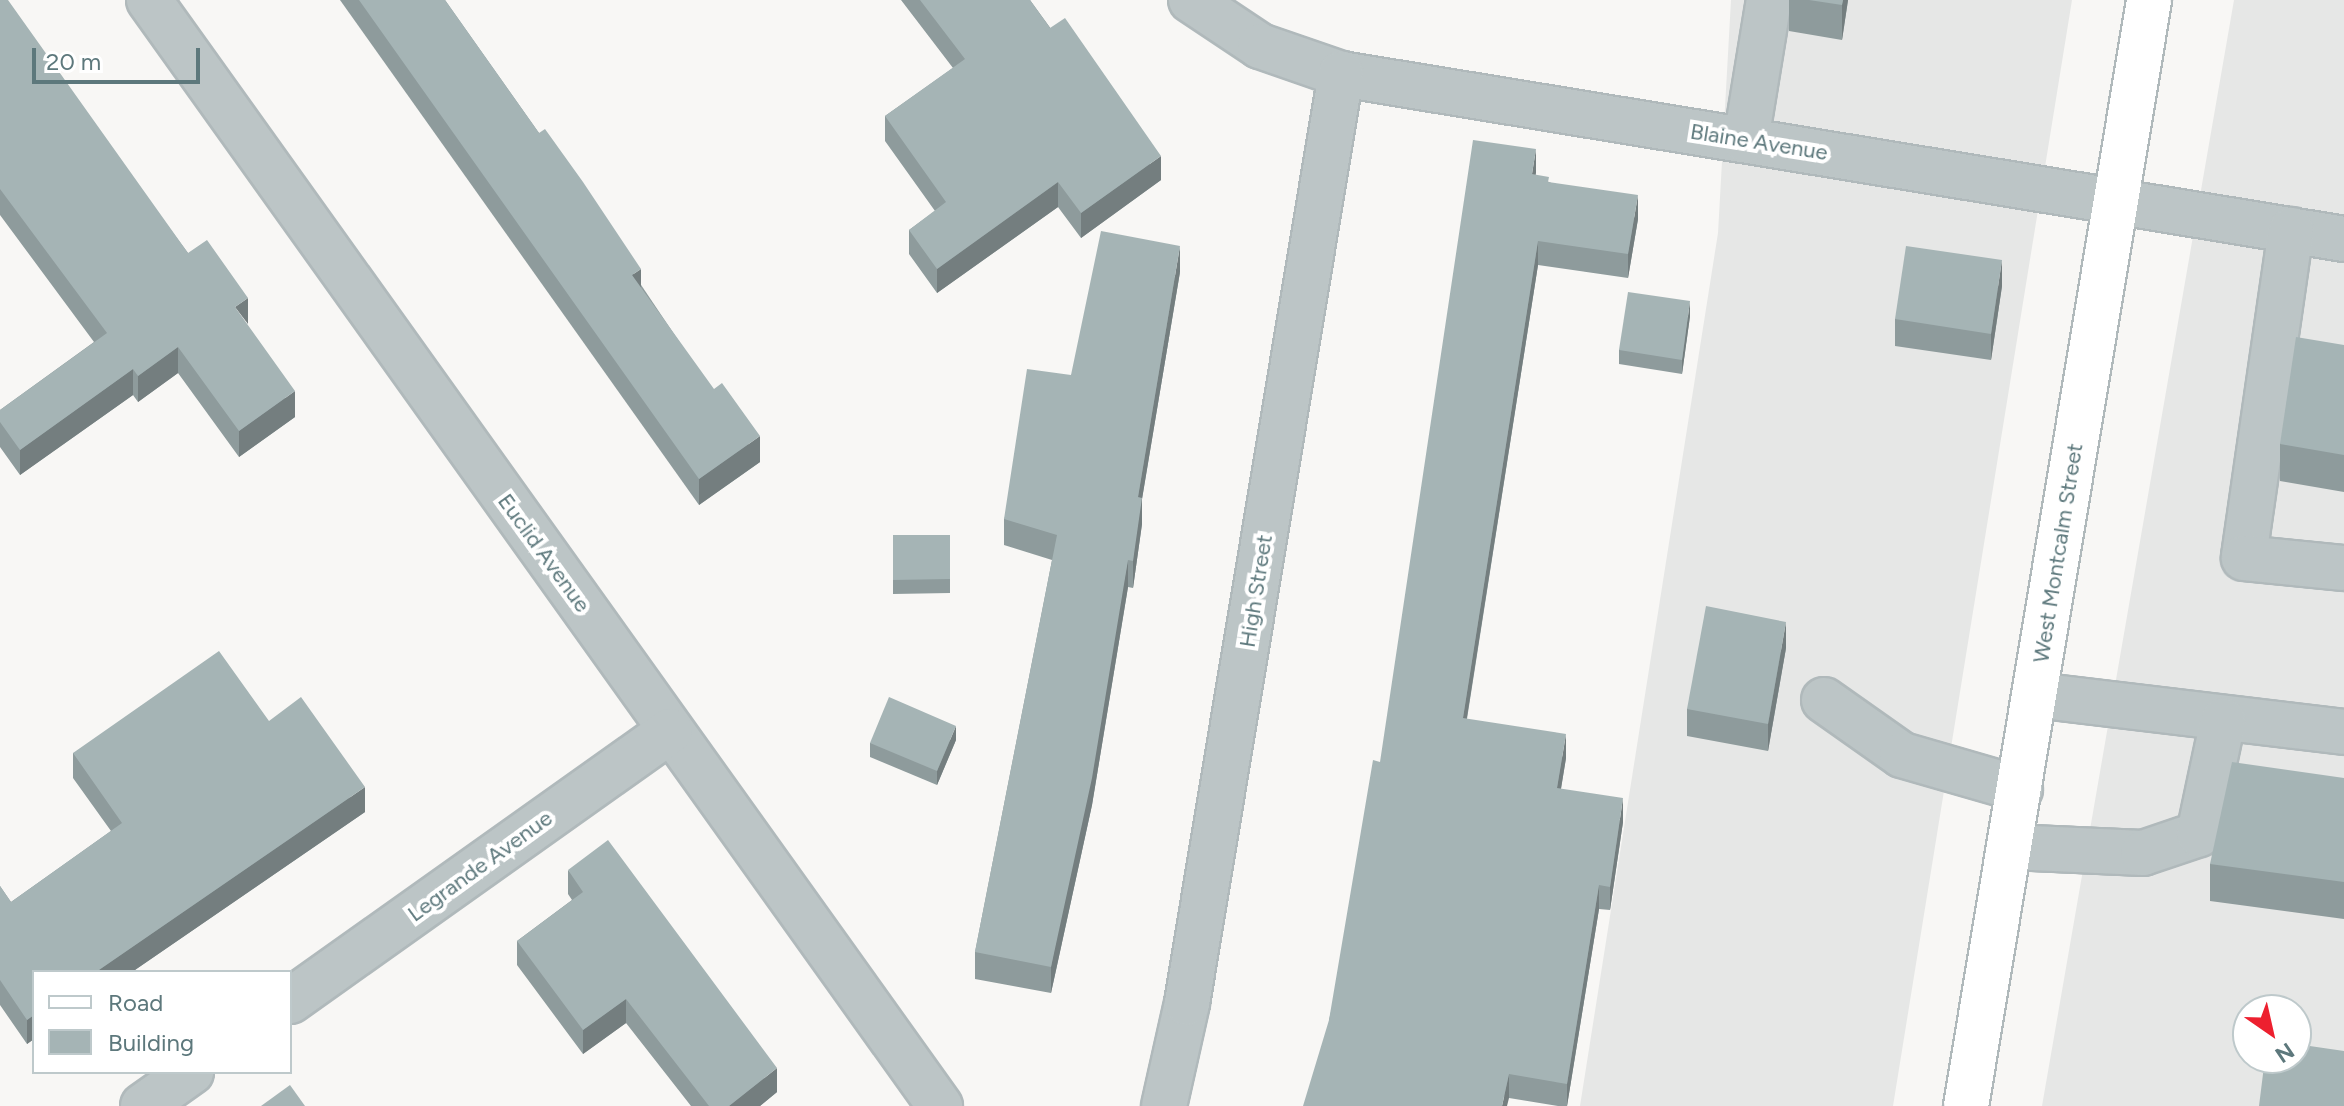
<!DOCTYPE html>
<html>
<head>
<meta charset="utf-8">
<style>
  body { margin:0 }
  #map { position:relative; width:2344px; height:1106px; overflow:hidden; background:#f8f7f5; font-family:Figtree,sans-serif }
  div>[style] { position:absolute }
  [style*='--x'] { left:calc(var(--x)*1px); top:calc(var(--y)*1px); width:calc(var(--w)*1px); rotate:calc(var(--a)*1deg) }
  .built>* { inset:0; background:#e6e7e6 }
  .roads { filter:drop-shadow(2px 0 #b0b9bb) drop-shadow(-2px 0 #b0b9bb) drop-shadow(0 2px #b0b9bb) drop-shadow(0 -2px #b0b9bb) }
  .minor>* { height:44px; margin:-22px; padding:0 22px; transform-origin:22px; border-radius:22px; background:#bcc5c6 }
  .major>* { height:44px; margin:-22px; padding:0 22px; transform-origin:22px; border-radius:22px; background:#fff }
  .wall>* { inset:0; background:#8e9b9c }
  .shaded-wall>* { inset:0; background:#747e7f }
  .building>* { inset:0; background:#a5b4b5 }
  span { translate:-50% -50%; white-space:nowrap; text-align:center; line-height:1.15; -webkit-text-stroke:8px #fff; paint-order:stroke }
  .street-label { font-size:22px; color:#5d787c }
  .legend { position:absolute; left:32px; top:970px; width:260px; height:104px; box-sizing:border-box; background:#fff; border:2px solid #bec9cb; margin:0; padding:10px 14px; list-style:none; font-size:24px; color:#5d787c }
  .legend li { display:flex; align-items:center; gap:16px; height:40px }
  .legend b { width:40px; border:2px solid #bec9cb }
  .north { position:absolute; left:2232px; top:994px; width:80px; height:80px; box-sizing:border-box; background:#fff; border:2px solid #bec9cb; border-radius:50%; rotate:146deg; font-size:22px; font-weight:700; line-height:32px; text-align:center; color:#5d787c }
  .north::after { content:''; display:block; margin:auto; width:28px; height:36px; background:#ed202f; clip-path:polygon(50% 0,100% 100%,50% 72%,0 100%) }
  .scale { position:absolute; left:32px; top:48px; width:168px; height:36px; box-sizing:border-box; border:4px solid #5d787c; border-top:0; padding-left:10px; font-size:24px; line-height:28px; white-space:nowrap; color:#5d787c; -webkit-text-stroke:6px #fff; paint-order:stroke }
</style>
</head>
<body>
<div id="map">
  <div class="built">
    <div style="clip-path:polygon(1731px 0,2072px 0,1893px 1106px,1580px 1106px,1718px 233px)"></div>
    <div style="clip-path:polygon(evenodd,2234px 0,2344px 0,2344px 1106px,2042px 1106px,2234px 0,2248px 1010px,2296px 1010px,2296px 1058px,2248px 1058px,2248px 1010px)"></div>
  </div>
  <div class="roads">
    <div class="minor">
      <div style="--x:149;--y:0;--w:1360;--a:54.43"></div>
      <div style="--x:1191;--y:0;--w:83;--a:33.7"></div>
      <div style="--x:1260;--y:46;--w:86;--a:19.1"></div>
      <div style="--x:1341;--y:74;--w:1016;--a:9.34"></div>
      <div style="--x:1746;--y:140;--w:142;--a:-80.7"></div>
      <div style="--x:2291;--y:230;--w:331;--a:98.2"></div>
      <div style="--x:2244;--y:558;--w:100;--a:5.7"></div>
      <div style="--x:2035;--y:695;--w:311;--a:6.8"></div>
      <div style="--x:1824;--y:700;--w:95;--a:35.2"></div>
      <div style="--x:1902;--y:755;--w:123;--a:16.1"></div>
      <div style="--x:2010;--y:847;--w:133;--a:2.6"></div>
      <div style="--x:2143;--y:853;--w:59;--a:-18.7"></div>
      <div style="--x:2199;--y:834;--w:116;--a:-78.1"></div>
      <div style="--x:290;--y:1001;--w:466;--a:-35.4"></div>
      <div style="--x:143;--y:1106;--w:59;--a:-35.3"></div>
      <div style="--x:1164;--y:1106;--w:106;--a:-77.4"></div>
      <div style="--x:1187;--y:1003;--w:942;--a:-80.59"></div>
    </div>
    <div class="major">
      <div style="--x:1966;--y:1106;--w:1121;--a:-80.6"></div>
    </div>
  </div>
  <div class="wall">
    <div style="clip-path:polygon(0 0,188px 253px,247px 325px,295px 417px,239px 457px,178px 373px,138px 402px,133px 395px,20px 475px,0 447px,0 410px,94px 342px,0 215px)"></div>
    <div style="clip-path:polygon(340px 0,445px 0,539px 133px,760px 462px,699px 505px)"></div>
    <div style="clip-path:polygon(901px 0,1030px 0,1161px 180px,1081px 238px,1058px 207px,937px 293px,909px 254px,909px 230px,935px 211px,885px 141px,885px 116px,953px 68px)"></div>
    <div style="clip-path:polygon(1789px 0,1848px 0,1842px 40px,1789px 31px)"></div>
    <div style="clip-path:polygon(1535px 175px,1549px 182px,1638px 219px,1628px 278px,1538px 265px,1467px 719px,1566px 758px,1561px 789px,1623px 822px,1610px 910px,1599px 909px,1567px 1106px,1558px 1106px,1509px 1098px,1329px 1020px)"></div>
    <div style="clip-path:polygon(1180px 272px,1142px 499px,1142px 524px,1133px 588px,1128px 587px,1092px 805px,1051px 993px,975px 979px,975px 952px,1052px 560px,1004px 545px,1004px 519px,1071px 375px)"></div>
    <div style="clip-path:polygon(2002px 286px,1991px 360px,1895px 346px,1895px 319px)"></div>
    <div style="clip-path:polygon(1690px 316px,1682px 374px,1619px 364px,1619px 350px)"></div>
    <div style="clip-path:polygon(2344px 345px,2344px 492px,2280px 481px,2280px 444px)"></div>
    <div style="clip-path:polygon(893px 535px,950px 535px,950px 593px,893px 594px)"></div>
    <div style="clip-path:polygon(1786px 648px,1768px 751px,1687px 736px,1687px 709px)"></div>
    <div style="clip-path:polygon(269px 721px,365px 812px,132px 972px,34px 972px,34px 1039px,27px 1044px,0 1005px,0 886px,11px 902px,111px 831px,73px 778px,73px 753px)"></div>
    <div style="clip-path:polygon(956px 740px,937px 785px,870px 757px,870px 743px)"></div>
    <div style="clip-path:polygon(2344px 778px,2344px 919px,2210px 901px,2210px 864px)"></div>
    <div style="clip-path:polygon(568px 870px,777px 1092px,760px 1106px,691px 1106px,626px 1023px,583px 1054px,517px 965px,517px 941px,572px 900px,568px 894px)"></div>
  </div>
  <div class="shaded-wall">
    <div style="clip-path:polygon(1843px 0,1848px 0,1842px 40px,1842px 5px)"></div>
    <div style="clip-path:polygon(1536px 149px,1536px 173px,1532px 198px,1532px 174px)"></div>
    <div style="clip-path:polygon(1161px 156px,1161px 180px,1081px 238px,1081px 213px)"></div>
    <div style="clip-path:polygon(1058px 182px,1058px 207px,937px 293px,937px 269px)"></div>
    <div style="clip-path:polygon(1638px 195px,1638px 219px,1628px 278px,1628px 254px)"></div>
    <div style="clip-path:polygon(1538px 241px,1538px 265px,1463px 742px,1463px 718px)"></div>
    <div style="clip-path:polygon(1180px 246px,1180px 272px,1142px 499px,1142px 524px,1133px 588px,1133px 561px,1138px 497px)"></div>
    <div style="clip-path:polygon(2002px 260px,2002px 286px,1991px 360px,1991px 334px)"></div>
    <div style="clip-path:polygon(641px 269px,641px 296px,632px 275px)"></div>
    <div style="clip-path:polygon(248px 298px,248px 324px,235px 307px)"></div>
    <div style="clip-path:polygon(1690px 301px,1690px 316px,1682px 374px,1682px 360px)"></div>
    <div style="clip-path:polygon(178px 347px,178px 373px,138px 402px,138px 376px)"></div>
    <div style="clip-path:polygon(133px 369px,133px 395px,20px 475px,20px 450px)"></div>
    <div style="clip-path:polygon(295px 391px,295px 417px,239px 457px,239px 431px)"></div>
    <div style="clip-path:polygon(760px 436px,760px 462px,699px 505px,699px 479px)"></div>
    <div style="clip-path:polygon(1128px 560px,1128px 587px,1092px 805px,1051px 993px,1051px 967px)"></div>
    <div style="clip-path:polygon(1786px 622px,1786px 648px,1768px 751px,1768px 724px)"></div>
    <div style="clip-path:polygon(956px 726px,956px 740px,937px 785px,937px 771px)"></div>
    <div style="clip-path:polygon(1566px 734px,1566px 758px,1557px 812px,1557px 788px)"></div>
    <div style="clip-path:polygon(365px 787px,365px 812px,132px 972px,96px 972px)"></div>
    <div style="clip-path:polygon(1623px 798px,1623px 822px,1610px 910px,1610px 887px)"></div>
    <div style="clip-path:polygon(1599px 885px,1599px 909px,1567px 1106px,1567px 1084px)"></div>
    <div style="clip-path:polygon(626px 999px,626px 1023px,583px 1054px,583px 1030px)"></div>
    <div style="clip-path:polygon(34px 1015px,34px 1039px,27px 1044px,27px 1020px)"></div>
    <div style="clip-path:polygon(777px 1068px,777px 1092px,760px 1106px,729px 1106px)"></div>
    <div style="clip-path:polygon(1509px 1074px,1509px 1098px,1507px 1106px,1502px 1106px)"></div>
  </div>
  <div class="building">
    <div style="clip-path:polygon(0 0,8px 0,188px 253px,207px 240px,248px 298px,235px 307px,295px 391px,239px 431px,178px 347px,138px 376px,133px 369px,20px 450px,0 422px,0 410px,107px 333px,0 189px)"></div>
    <div style="clip-path:polygon(359px 0,445px 0,539px 133px,545px 129px,583px 182px,641px 269px,632px 275px,714px 389px,722px 383px,760px 436px,699px 479px)"></div>
    <div style="clip-path:polygon(920px 0,1030px 0,1050px 28px,1065px 18px,1161px 156px,1081px 213px,1058px 182px,937px 269px,909px 230px,946px 202px,885px 116px,965px 59px)"></div>
    <div style="clip-path:polygon(1809px 0,1843px 0,1842px 5px)"></div>
    <div style="clip-path:polygon(1473px 140px,1536px 149px,1532px 174px,1549px 177px,1548px 182px,1638px 195px,1628px 254px,1538px 241px,1463px 718px,1566px 734px,1557px 788px,1623px 798px,1610px 887px,1599px 885px,1567px 1084px,1509px 1074px,1502px 1106px,1303px 1106px,1329px 1020px,1373px 760px,1380px 762px)"></div>
    <div style="clip-path:polygon(1101px 231px,1180px 246px,1138px 497px,1142px 498px,1133px 561px,1128px 560px,1092px 778px,1051px 967px,975px 952px,1057px 535px,1004px 519px,1027px 369px,1071px 375px)"></div>
    <div style="clip-path:polygon(1906px 246px,2002px 260px,1991px 334px,1895px 319px)"></div>
    <div style="clip-path:polygon(1628px 292px,1690px 301px,1682px 360px,1619px 350px)"></div>
    <div style="clip-path:polygon(2296px 337px,2344px 345px,2344px 455px,2280px 444px)"></div>
    <div style="clip-path:polygon(893px 535px,950px 535px,950px 579px,893px 580px)"></div>
    <div style="clip-path:polygon(1706px 606px,1786px 622px,1768px 724px,1687px 709px)"></div>
    <div style="clip-path:polygon(219px 651px,269px 721px,301px 697px,365px 787px,96px 972px,34px 972px,34px 1015px,27px 1020px,0 980px,0 886px,11px 902px,122px 823px,73px 753px)"></div>
    <div style="clip-path:polygon(889px 697px,956px 726px,937px 771px,870px 743px)"></div>
    <div style="clip-path:polygon(2232px 762px,2344px 778px,2344px 882px,2210px 864px)"></div>
    <div style="clip-path:polygon(608px 840px,777px 1068px,729px 1106px,709px 1106px,626px 999px,583px 1030px,517px 941px,583px 892px,568px 870px)"></div>
    <div style="clip-path:polygon(2296px 1044px,2344px 1051px,2344px 1106px,2259px 1106px,2265px 1058px,2296px 1058px)"></div>
    <div style="clip-path:polygon(290px 1085px,305px 1106px,261px 1106px)"></div>
  </div>
  <div class="street-label">
    <span style="left:1759px;top:142px;rotate:9deg">Blaine Avenue</span>
    <span style="left:544px;top:553px;rotate:54deg">Euclid Avenue</span>
    <span style="left:2058px;top:553px;rotate:-81deg">West Montcalm Street</span>
    <span style="left:1256px;top:591px;rotate:-81deg">High Street</span>
    <span style="left:480px;top:866px;rotate:-36deg">Legrande Avenue</span>
  </div>
  <ul class="legend">
  <li><b style="height:10px;background:#fff"></b>Road</li>
  <li><b style="height:22px;background:#a5b4b5"></b>Building</li>
  </ul>
  <div class="north">N</div>
  <div class="scale">20 m</div>
</div>
</body>
</html>
